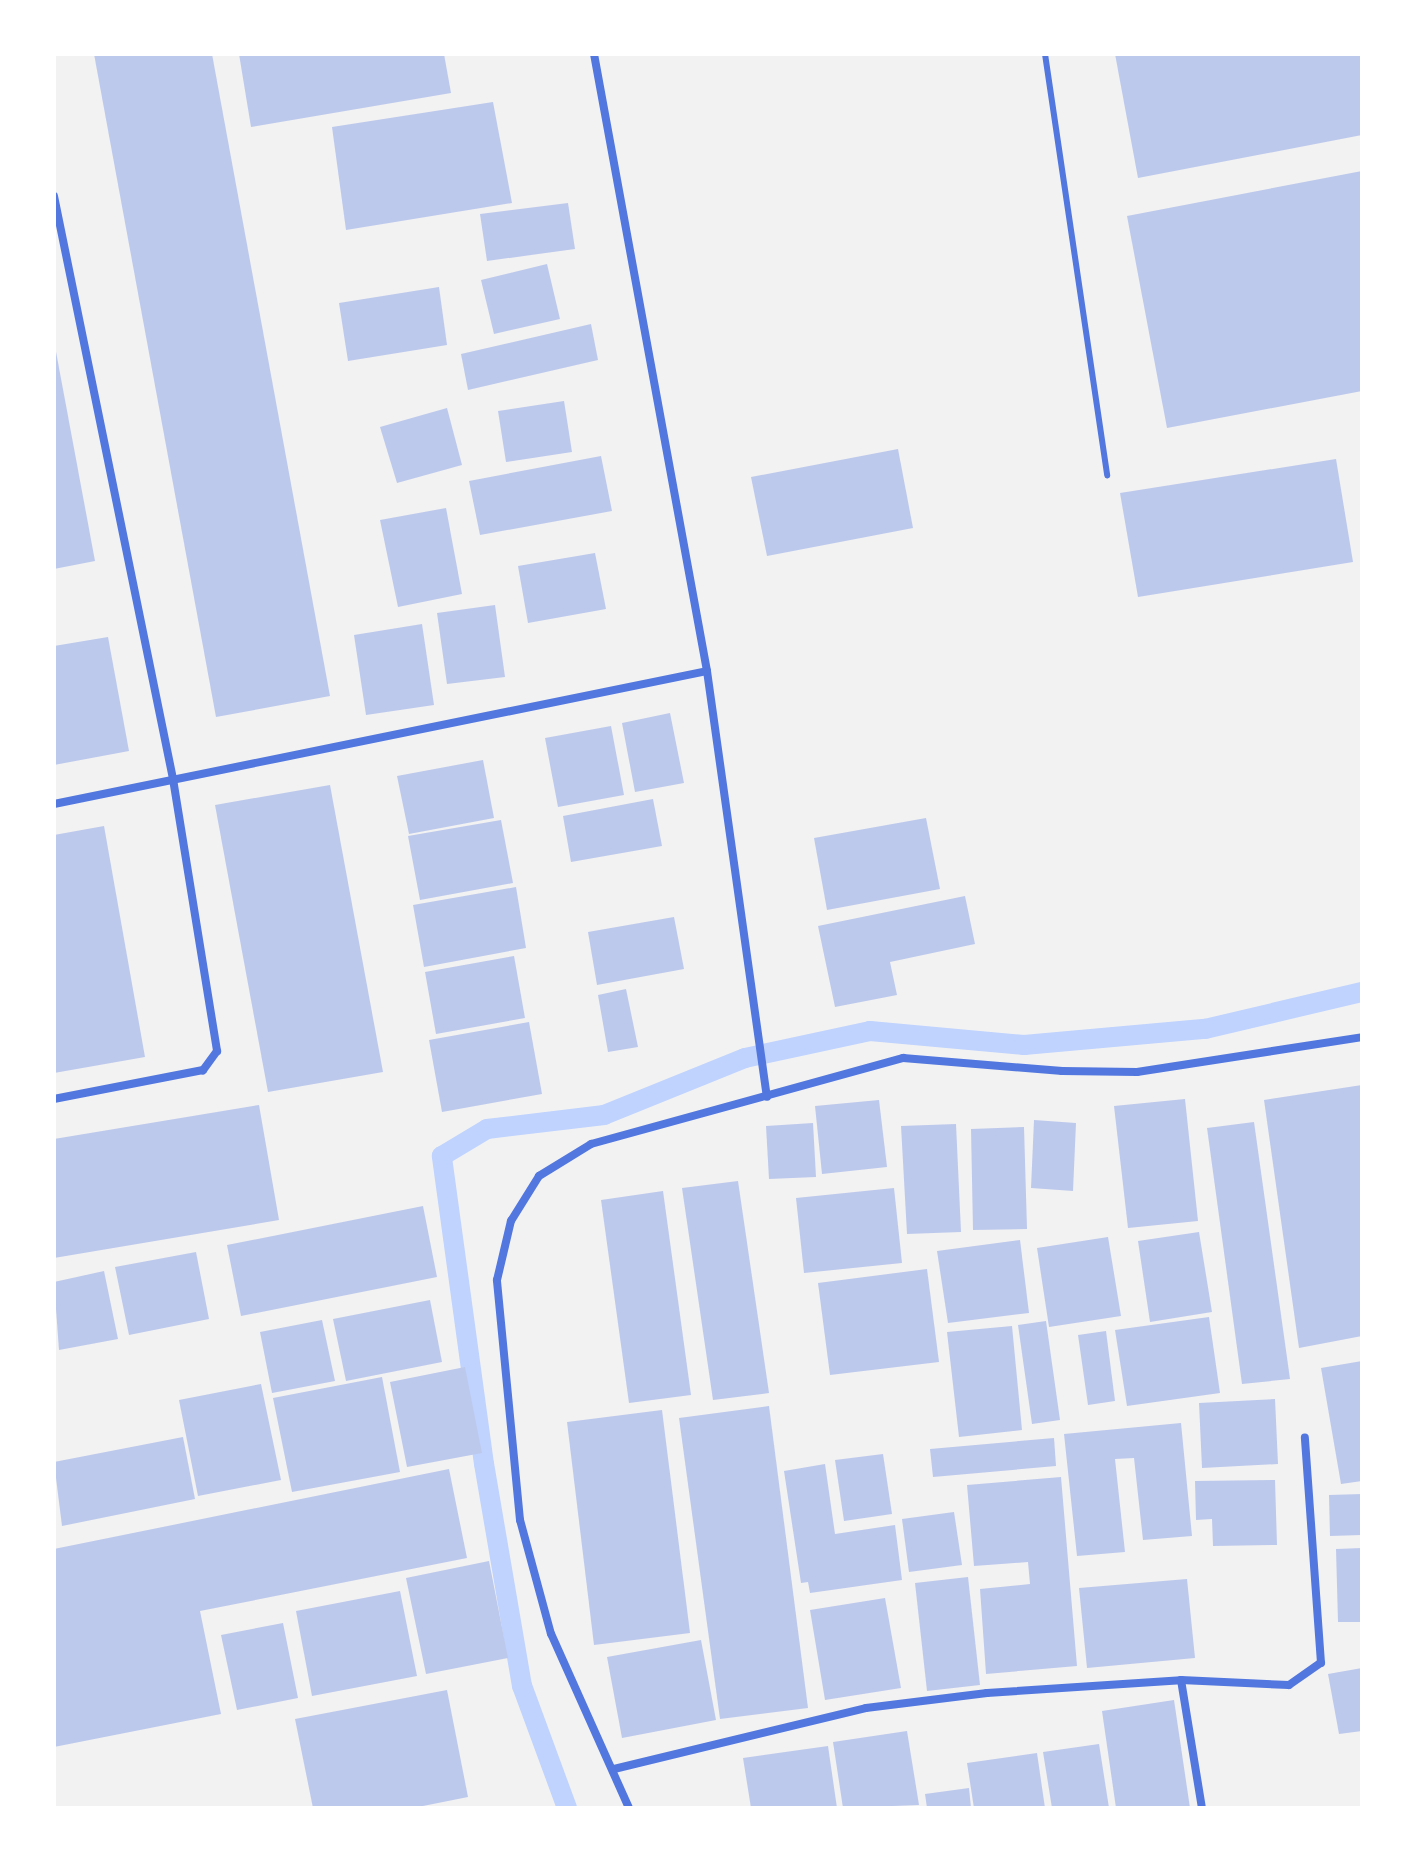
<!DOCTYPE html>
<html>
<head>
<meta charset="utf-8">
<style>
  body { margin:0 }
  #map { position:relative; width:1416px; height:1862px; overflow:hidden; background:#f2f2f2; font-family:"Roboto Serif",serif }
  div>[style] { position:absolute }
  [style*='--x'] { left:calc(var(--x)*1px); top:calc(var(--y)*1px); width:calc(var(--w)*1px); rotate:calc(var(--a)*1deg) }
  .stream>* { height:20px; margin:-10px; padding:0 10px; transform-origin:10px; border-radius:10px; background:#bfd3fe }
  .building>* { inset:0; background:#bdc9ec }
  .service>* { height:6px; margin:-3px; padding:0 3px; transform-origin:3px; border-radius:3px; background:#5277de }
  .minor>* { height:8px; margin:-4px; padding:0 4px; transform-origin:4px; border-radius:4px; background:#5277de }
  span { translate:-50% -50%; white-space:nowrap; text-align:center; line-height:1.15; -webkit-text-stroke:6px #fff; paint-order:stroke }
  .frame { position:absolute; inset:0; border:56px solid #fff; pointer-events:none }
</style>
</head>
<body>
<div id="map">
  <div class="stream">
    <div style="--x:567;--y:1808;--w:130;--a:-110.2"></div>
    <div style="--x:522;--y:1686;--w:225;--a:-99.7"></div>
    <div style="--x:484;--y:1464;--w:311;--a:-97.8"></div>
    <div style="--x:442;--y:1156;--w:52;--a:-31"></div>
    <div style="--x:487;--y:1129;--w:118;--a:-6.8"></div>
    <div style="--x:604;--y:1115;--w:152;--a:-22"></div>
    <div style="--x:745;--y:1058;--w:128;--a:-12.2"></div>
    <div style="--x:870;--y:1031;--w:155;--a:5.2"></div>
    <div style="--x:1024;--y:1045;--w:182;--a:-5.1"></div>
    <div style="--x:1205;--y:1029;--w:161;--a:-13.3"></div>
  </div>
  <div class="building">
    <div style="clip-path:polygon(94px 54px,212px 54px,330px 696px,216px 717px)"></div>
    <div style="clip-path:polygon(239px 54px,444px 54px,451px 93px,251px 127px)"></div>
    <div style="clip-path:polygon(1115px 54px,1362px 54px,1362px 135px,1138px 178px)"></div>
    <div style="clip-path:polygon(493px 102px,512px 203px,346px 230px,332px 127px)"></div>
    <div style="clip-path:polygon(1362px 171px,1362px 391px,1167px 428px,1127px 216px)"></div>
    <div style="clip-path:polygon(568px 203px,575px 249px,487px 261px,480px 214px)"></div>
    <div style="clip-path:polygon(547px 264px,560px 319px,494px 334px,481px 280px)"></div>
    <div style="clip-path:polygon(439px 287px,447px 345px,348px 361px,339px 303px)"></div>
    <div style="clip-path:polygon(591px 324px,598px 360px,468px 390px,461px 354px)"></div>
    <div style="clip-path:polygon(54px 341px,95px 561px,54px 569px)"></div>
    <div style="clip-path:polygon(564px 401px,572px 452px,506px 462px,498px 411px)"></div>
    <div style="clip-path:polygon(447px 408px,462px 465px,397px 483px,380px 427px)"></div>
    <div style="clip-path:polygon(898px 449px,913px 528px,767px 556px,751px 477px)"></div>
    <div style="clip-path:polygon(601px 456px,612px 511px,480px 535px,469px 481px)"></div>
    <div style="clip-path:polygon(1336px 459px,1353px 562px,1138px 597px,1120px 493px)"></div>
    <div style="clip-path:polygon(446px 508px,462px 594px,398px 607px,380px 520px)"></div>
    <div style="clip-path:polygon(595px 553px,606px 609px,528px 623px,518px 566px)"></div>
    <div style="clip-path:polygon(495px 605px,505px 677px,447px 684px,437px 613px)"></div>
    <div style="clip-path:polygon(422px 624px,434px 705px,366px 715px,354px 635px)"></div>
    <div style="clip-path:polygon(108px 637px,129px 751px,54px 765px,54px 646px)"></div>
    <div style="clip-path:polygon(670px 713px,684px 783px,635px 792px,622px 723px)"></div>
    <div style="clip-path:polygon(611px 726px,624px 795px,558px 807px,545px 738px)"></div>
    <div style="clip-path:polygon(483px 760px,494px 818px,409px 834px,397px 776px)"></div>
    <div style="clip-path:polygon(330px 785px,383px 1072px,268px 1092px,215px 805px)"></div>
    <div style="clip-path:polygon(653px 799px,662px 846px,571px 862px,563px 816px)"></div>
    <div style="clip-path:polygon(926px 818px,940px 889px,827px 910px,814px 838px)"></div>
    <div style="clip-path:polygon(501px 820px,513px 883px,420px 900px,408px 836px)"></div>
    <div style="clip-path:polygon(104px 826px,145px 1057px,54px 1073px,54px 835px)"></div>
    <div style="clip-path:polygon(516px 887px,526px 948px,424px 967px,413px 905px)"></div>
    <div style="clip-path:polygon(965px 896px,975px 944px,890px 962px,897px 995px,835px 1007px,818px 926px)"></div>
    <div style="clip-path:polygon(674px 917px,684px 969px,597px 985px,588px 932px)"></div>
    <div style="clip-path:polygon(514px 956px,525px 1018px,436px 1034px,425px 972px)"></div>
    <div style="clip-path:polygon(626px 989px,638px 1047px,608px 1052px,598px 995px)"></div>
    <div style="clip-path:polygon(529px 1022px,542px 1094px,442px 1112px,429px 1040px)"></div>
    <div style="clip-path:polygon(1362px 1085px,1362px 1336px,1299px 1348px,1264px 1100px)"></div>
    <div style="clip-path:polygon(1185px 1099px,1198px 1221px,1128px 1228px,1114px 1106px)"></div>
    <div style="clip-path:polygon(879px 1100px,887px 1167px,822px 1174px,815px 1106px)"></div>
    <div style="clip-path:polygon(259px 1105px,279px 1220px,54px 1258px,54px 1139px)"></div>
    <div style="clip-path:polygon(1034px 1120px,1076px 1123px,1073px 1191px,1031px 1188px)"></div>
    <div style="clip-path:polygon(1254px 1122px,1290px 1379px,1242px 1384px,1207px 1128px)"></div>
    <div style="clip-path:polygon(813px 1123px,816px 1177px,769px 1179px,766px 1126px)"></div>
    <div style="clip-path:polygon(956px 1124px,961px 1232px,907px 1234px,901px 1126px)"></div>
    <div style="clip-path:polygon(1024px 1127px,1027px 1229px,973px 1230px,971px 1129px)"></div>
    <div style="clip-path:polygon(738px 1181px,769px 1393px,713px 1400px,682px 1188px)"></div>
    <div style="clip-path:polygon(894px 1188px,902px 1263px,804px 1273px,796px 1198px)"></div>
    <div style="clip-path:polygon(663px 1191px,691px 1395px,629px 1403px,601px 1200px)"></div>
    <div style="clip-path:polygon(423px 1206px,437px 1277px,241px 1316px,227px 1245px)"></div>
    <div style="clip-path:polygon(1199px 1232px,1212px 1312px,1150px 1322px,1138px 1241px)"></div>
    <div style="clip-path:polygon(1108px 1237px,1121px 1316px,1049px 1327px,1037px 1248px)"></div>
    <div style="clip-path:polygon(1020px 1240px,1029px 1313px,948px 1323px,937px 1251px)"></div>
    <div style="clip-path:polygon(196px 1252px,209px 1319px,129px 1335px,115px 1267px)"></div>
    <div style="clip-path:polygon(927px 1269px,939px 1362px,830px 1375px,818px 1283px)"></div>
    <div style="clip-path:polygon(104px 1271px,118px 1339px,59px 1350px,54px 1282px)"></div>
    <div style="clip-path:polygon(430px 1300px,442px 1362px,346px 1381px,333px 1319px)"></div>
    <div style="clip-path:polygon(1209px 1317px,1220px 1393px,1127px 1406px,1115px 1330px)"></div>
    <div style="clip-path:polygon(322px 1320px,335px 1381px,272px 1393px,260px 1332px)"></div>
    <div style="clip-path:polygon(1046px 1321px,1060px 1420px,1032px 1424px,1018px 1325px)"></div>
    <div style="clip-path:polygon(1012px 1326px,1022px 1430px,959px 1437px,947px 1332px)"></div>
    <div style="clip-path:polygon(1106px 1331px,1115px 1401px,1088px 1405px,1078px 1335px)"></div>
    <div style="clip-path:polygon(1362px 1361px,1362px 1481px,1341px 1484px,1321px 1368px)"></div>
    <div style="clip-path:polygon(465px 1367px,482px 1453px,407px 1467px,390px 1382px)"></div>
    <div style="clip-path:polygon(382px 1377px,400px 1472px,292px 1492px,273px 1398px)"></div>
    <div style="clip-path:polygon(261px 1384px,281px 1480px,198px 1496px,179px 1400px)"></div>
    <div style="clip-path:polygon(1275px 1399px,1278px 1464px,1202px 1468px,1199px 1403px)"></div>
    <div style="clip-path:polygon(769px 1406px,808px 1708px,720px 1719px,679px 1418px)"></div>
    <div style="clip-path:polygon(662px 1410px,690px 1633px,594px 1645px,567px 1422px)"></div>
    <div style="clip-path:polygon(1181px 1423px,1192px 1536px,1143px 1540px,1134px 1458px,1115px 1459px,1125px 1552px,1077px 1556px,1064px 1434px)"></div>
    <div style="clip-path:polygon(183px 1437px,195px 1499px,62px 1526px,54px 1462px)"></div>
    <div style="clip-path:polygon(1054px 1438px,1056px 1466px,933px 1477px,930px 1449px)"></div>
    <div style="clip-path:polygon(883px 1454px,892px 1514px,844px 1521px,835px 1460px)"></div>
    <div style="clip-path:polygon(825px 1464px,835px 1534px,895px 1525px,902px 1580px,810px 1593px,808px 1582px,801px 1583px,784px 1471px)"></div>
    <div style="clip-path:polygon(449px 1469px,467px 1558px,200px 1611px,221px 1714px,54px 1747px,54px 1549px)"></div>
    <div style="clip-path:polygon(1061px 1477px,1077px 1666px,986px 1674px,980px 1589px,1030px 1584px,1028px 1562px,974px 1566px,967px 1485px)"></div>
    <div style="clip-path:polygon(1275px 1480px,1277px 1545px,1213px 1546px,1212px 1519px,1196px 1520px,1195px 1481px)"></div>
    <div style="clip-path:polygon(1362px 1494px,1362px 1535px,1330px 1536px,1329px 1495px)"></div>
    <div style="clip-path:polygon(954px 1512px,962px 1565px,909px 1572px,902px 1519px)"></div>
    <div style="clip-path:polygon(1362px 1548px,1362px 1622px,1338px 1622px,1336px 1549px)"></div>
    <div style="clip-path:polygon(489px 1561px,508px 1658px,426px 1674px,406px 1578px)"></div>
    <div style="clip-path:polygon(968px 1577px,980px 1685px,927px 1691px,915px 1583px)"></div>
    <div style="clip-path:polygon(1187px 1579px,1195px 1658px,1087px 1668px,1079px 1588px)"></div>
    <div style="clip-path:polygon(400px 1591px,417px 1676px,312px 1696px,296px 1611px)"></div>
    <div style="clip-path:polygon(885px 1598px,901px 1688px,825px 1700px,810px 1610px)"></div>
    <div style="clip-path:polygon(283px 1623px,298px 1698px,237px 1710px,221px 1635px)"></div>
    <div style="clip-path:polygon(701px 1640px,716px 1720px,622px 1738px,607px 1657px)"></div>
    <div style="clip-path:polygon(1362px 1668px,1362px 1731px,1339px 1734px,1328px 1674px)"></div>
    <div style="clip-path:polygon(447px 1690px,468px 1797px,413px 1808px,313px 1808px,295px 1719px)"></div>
    <div style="clip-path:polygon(1174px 1700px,1190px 1808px,1116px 1808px,1102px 1711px)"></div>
    <div style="clip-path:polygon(907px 1731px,919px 1805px,843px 1808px,833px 1742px)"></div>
    <div style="clip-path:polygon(1099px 1744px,1109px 1808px,1052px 1808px,1043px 1752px)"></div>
    <div style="clip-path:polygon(828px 1746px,837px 1808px,751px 1808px,743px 1758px)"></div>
    <div style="clip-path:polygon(1037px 1753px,1045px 1808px,974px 1808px,967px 1763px)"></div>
    <div style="clip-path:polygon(969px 1788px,971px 1808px,927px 1808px,925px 1794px)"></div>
  </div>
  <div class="service">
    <div style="--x:1045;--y:54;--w:426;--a:81.6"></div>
  </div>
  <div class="minor">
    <div style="--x:594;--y:54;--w:627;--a:79.62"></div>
    <div style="--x:707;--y:671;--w:430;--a:82"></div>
    <div style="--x:54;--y:196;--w:595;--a:78.46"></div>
    <div style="--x:173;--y:779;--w:276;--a:80.8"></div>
    <div style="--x:217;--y:1051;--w:24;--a:126"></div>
    <div style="--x:203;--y:1070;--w:152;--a:169"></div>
    <div style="--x:54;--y:804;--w:666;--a:-11.51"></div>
    <div style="--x:1181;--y:1680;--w:130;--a:80.7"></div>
    <div style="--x:614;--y:1769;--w:259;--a:-13.6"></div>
    <div style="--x:866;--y:1708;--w:122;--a:-7.1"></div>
    <div style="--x:987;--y:1693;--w:194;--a:-3.8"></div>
    <div style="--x:1181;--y:1680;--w:108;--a:2.7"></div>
    <div style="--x:1289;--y:1685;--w:39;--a:-35"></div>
    <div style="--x:1321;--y:1663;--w:226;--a:-94.1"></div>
    <div style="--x:629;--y:1808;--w:191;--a:-114.1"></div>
    <div style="--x:551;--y:1634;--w:118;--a:-105.2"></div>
    <div style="--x:520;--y:1520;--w:241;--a:-95.5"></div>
    <div style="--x:497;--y:1280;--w:61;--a:-76.7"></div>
    <div style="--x:511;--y:1221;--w:53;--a:-58.1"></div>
    <div style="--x:539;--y:1176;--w:61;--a:-31.6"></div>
    <div style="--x:591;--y:1144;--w:324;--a:-15.4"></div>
    <div style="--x:903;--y:1058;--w:160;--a:4.7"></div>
    <div style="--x:1062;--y:1071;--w:75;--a:0.8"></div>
    <div style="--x:1137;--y:1072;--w:228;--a:-8.8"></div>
  </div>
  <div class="frame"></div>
</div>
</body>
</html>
